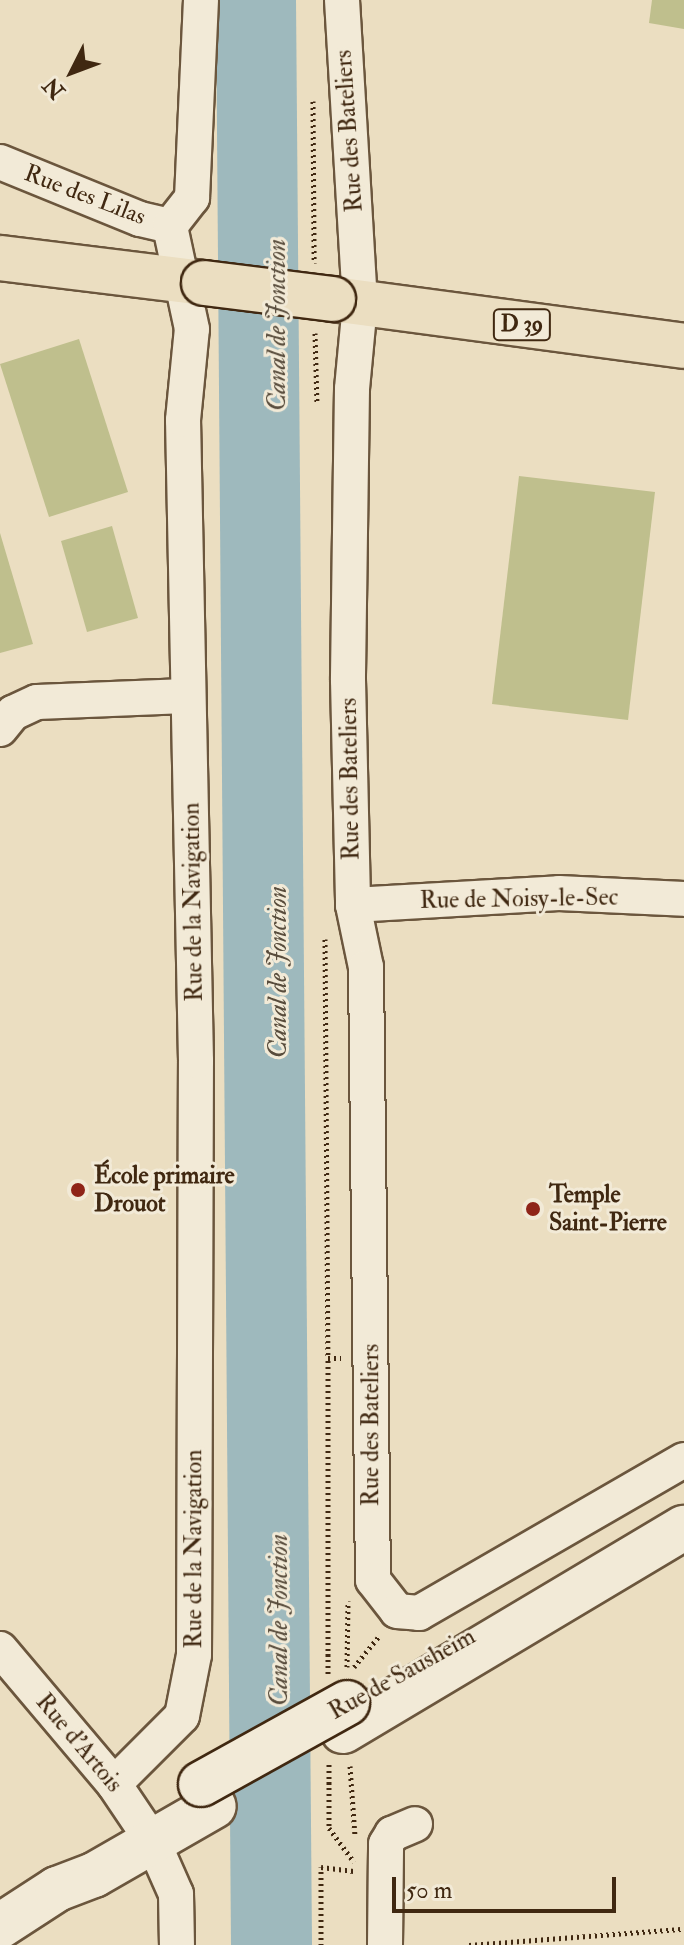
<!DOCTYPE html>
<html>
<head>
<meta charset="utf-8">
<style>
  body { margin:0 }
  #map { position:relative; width:684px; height:1945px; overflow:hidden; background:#ebdec1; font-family:"IM FELL Double Pica",serif }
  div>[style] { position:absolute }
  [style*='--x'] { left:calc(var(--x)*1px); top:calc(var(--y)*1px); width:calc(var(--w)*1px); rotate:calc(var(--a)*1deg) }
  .green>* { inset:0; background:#bfbf8d }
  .water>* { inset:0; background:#9eb9bd }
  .path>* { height:5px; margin-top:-2.5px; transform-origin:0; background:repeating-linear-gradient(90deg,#402811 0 2px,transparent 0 6px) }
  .roads { filter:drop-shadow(2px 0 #6b563d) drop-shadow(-2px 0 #6b563d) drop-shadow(0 2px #6b563d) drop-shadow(0 -2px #6b563d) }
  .street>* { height:34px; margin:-17px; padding:0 17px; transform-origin:17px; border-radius:17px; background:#f2ead7 }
  .secondary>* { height:44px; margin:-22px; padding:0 22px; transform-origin:22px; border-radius:22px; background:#f2ead7 }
  .primary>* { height:44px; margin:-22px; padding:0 22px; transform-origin:22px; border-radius:22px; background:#ebdec1 }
  .bridges { filter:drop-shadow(2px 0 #402811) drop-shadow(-2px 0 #402811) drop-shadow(0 2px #402811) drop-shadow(0 -2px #402811) }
  .secondary-bridge>* { height:44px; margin:-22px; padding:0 22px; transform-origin:22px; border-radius:22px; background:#f2ead7 }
  .primary-bridge>* { height:44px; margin:-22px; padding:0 22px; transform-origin:22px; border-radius:22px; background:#ebdec1 }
  .dots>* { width:22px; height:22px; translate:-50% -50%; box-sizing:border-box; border:4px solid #f2ead7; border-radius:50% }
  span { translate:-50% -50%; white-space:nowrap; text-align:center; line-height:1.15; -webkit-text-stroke:6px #f2ead7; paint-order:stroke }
  .shield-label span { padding:2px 6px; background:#f2ead7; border:2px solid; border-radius:6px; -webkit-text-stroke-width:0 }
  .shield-label { font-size:22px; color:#402811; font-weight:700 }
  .street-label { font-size:24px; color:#402811 }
  .poi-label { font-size:24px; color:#402811; font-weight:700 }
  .left { translate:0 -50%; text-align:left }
  .water-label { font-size:26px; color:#584c3c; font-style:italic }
  .north { position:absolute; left:32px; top:32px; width:80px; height:80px; -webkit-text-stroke:6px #f2ead7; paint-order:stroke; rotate:228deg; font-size:22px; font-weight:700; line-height:32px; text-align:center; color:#402811 }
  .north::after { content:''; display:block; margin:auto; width:28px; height:36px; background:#402811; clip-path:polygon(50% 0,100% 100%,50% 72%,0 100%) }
  .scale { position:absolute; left:392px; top:1877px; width:224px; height:36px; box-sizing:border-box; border:4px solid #402811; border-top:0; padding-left:10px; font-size:24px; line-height:28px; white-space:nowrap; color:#402811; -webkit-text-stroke:6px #f2ead7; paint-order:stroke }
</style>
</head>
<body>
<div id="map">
  <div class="green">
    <div style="clip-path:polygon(652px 0,684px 0,684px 29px,649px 23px)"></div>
    <div style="clip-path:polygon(79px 339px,128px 492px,49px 517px,0 364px)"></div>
    <div style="clip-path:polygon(519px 476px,655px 492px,628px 720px,492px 704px)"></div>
    <div style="clip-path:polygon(112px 526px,138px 618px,87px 632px,61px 541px)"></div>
    <div style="clip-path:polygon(0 533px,33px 644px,0 653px)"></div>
  </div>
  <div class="water">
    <div style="clip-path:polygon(216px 0,296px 0,312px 1945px,231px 1945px)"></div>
  </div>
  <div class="path">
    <div style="--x:313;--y:101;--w:162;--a:89.6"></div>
    <div style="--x:315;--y:333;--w:70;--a:88.4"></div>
    <div style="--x:325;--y:939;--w:419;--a:89.6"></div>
    <div style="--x:347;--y:1667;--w:66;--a:-89.1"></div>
    <div style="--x:354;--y:1667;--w:41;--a:-50.9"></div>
    <div style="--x:328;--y:1674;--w:316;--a:-90"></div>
    <div style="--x:328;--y:1358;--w:13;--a:0"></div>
    <div style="--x:329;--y:1764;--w:64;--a:90"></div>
    <div style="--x:329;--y:1828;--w:42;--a:53.7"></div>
    <div style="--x:350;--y:1766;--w:69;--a:85.9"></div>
    <div style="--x:321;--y:1945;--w:78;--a:-90"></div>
    <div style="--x:321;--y:1867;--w:35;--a:7"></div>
    <div style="--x:469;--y:1945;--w:216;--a:-4.3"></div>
  </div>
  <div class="roads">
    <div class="street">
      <div style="--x:342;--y:0;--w:305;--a:86.6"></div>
      <div style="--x:360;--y:304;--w:85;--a:95.4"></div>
      <div style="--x:352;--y:389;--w:291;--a:90.8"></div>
      <div style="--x:348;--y:680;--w:225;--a:88.7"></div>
      <div style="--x:353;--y:905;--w:63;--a:78.2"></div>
      <div style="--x:366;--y:967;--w:613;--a:89.35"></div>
      <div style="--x:373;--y:1580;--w:39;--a:52"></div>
      <div style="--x:397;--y:1611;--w:22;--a:5"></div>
      <div style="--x:419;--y:1613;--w:306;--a:-30"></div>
      <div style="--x:0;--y:162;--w:151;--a:22.2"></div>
      <div style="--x:140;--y:219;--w:31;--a:13"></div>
      <div style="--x:0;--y:729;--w:21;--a:-51"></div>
      <div style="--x:13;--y:713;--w:26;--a:-25"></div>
      <div style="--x:37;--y:702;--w:149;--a:-2.3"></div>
      <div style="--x:353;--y:905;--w:206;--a:-3.3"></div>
      <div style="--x:559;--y:893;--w:125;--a:2.7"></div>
      <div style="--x:0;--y:1649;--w:177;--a:49.8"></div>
      <div style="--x:114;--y:1784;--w:70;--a:56.1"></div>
      <div style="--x:153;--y:1842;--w:57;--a:66.1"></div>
      <div style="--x:176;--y:1894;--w:51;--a:88.9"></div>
      <div style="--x:114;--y:1784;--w:96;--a:-45"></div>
      <div style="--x:182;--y:1716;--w:62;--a:-78.9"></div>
      <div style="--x:194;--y:1655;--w:594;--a:-89.81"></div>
      <div style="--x:196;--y:1061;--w:641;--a:-91.16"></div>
      <div style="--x:183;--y:420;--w:91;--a:-84.4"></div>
      <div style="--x:192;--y:329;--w:105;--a:-102.1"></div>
      <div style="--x:170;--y:226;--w:36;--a:-52"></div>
      <div style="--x:192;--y:198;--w:198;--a:-87.4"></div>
      <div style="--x:385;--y:1945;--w:101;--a:-89.4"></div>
      <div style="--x:386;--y:1844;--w:12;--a:-59"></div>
      <div style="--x:392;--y:1834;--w:25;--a:-23"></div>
    </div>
    <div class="secondary">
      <div style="--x:343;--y:1731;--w:397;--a:-30.8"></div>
      <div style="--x:0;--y:1926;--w:68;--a:-33"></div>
      <div style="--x:57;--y:1889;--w:40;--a:-21"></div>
      <div style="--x:94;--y:1875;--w:138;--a:-29.9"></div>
    </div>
    <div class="primary">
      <div style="--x:0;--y:258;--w:206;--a:7"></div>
      <div style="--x:333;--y:299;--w:354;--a:7.6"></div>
    </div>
  </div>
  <div class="bridges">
    <div class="secondary-bridge">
      <div style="--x:201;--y:1784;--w:167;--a:-29"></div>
    </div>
    <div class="primary-bridge">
      <div style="--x:204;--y:283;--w:130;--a:7.1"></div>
    </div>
  </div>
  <div class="dots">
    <div style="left:78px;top:1190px;background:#8f2418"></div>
    <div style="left:533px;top:1209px;background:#8f2418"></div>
  </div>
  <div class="shield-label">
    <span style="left:522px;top:325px">D 39</span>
  </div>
  <div class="street-label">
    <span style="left:349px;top:131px;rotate:-94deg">Rue des Bateliers</span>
    <span style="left:85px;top:195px;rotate:21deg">Rue des Lilas</span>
    <span style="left:350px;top:779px;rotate:-91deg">Rue des Bateliers</span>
    <span style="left:519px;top:899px;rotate:-1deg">Rue de Noisy-le-Sec</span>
    <span style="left:193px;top:902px;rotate:-91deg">Rue de la Navigation</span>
    <span style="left:371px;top:1425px;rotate:-90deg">Rue des Bateliers</span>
    <span style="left:194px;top:1549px;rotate:-90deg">Rue de la Navigation</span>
    <span style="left:402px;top:1674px;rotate:-29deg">Rue de Sausheim</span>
    <span style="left:79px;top:1743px;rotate:50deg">Rue d'Artois</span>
  </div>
  <div class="poi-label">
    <span class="left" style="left:94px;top:1190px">École primaire<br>Drouot</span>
    <span class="left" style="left:549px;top:1209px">Temple<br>Saint-Pierre</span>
  </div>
  <div class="water-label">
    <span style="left:278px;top:325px;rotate:-90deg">Canal de Jonction</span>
    <span style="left:279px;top:972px;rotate:-90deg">Canal de Jonction</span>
    <span style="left:280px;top:1620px;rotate:-90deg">Canal de Jonction</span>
  </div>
  <div class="north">N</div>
  <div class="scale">50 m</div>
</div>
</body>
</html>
